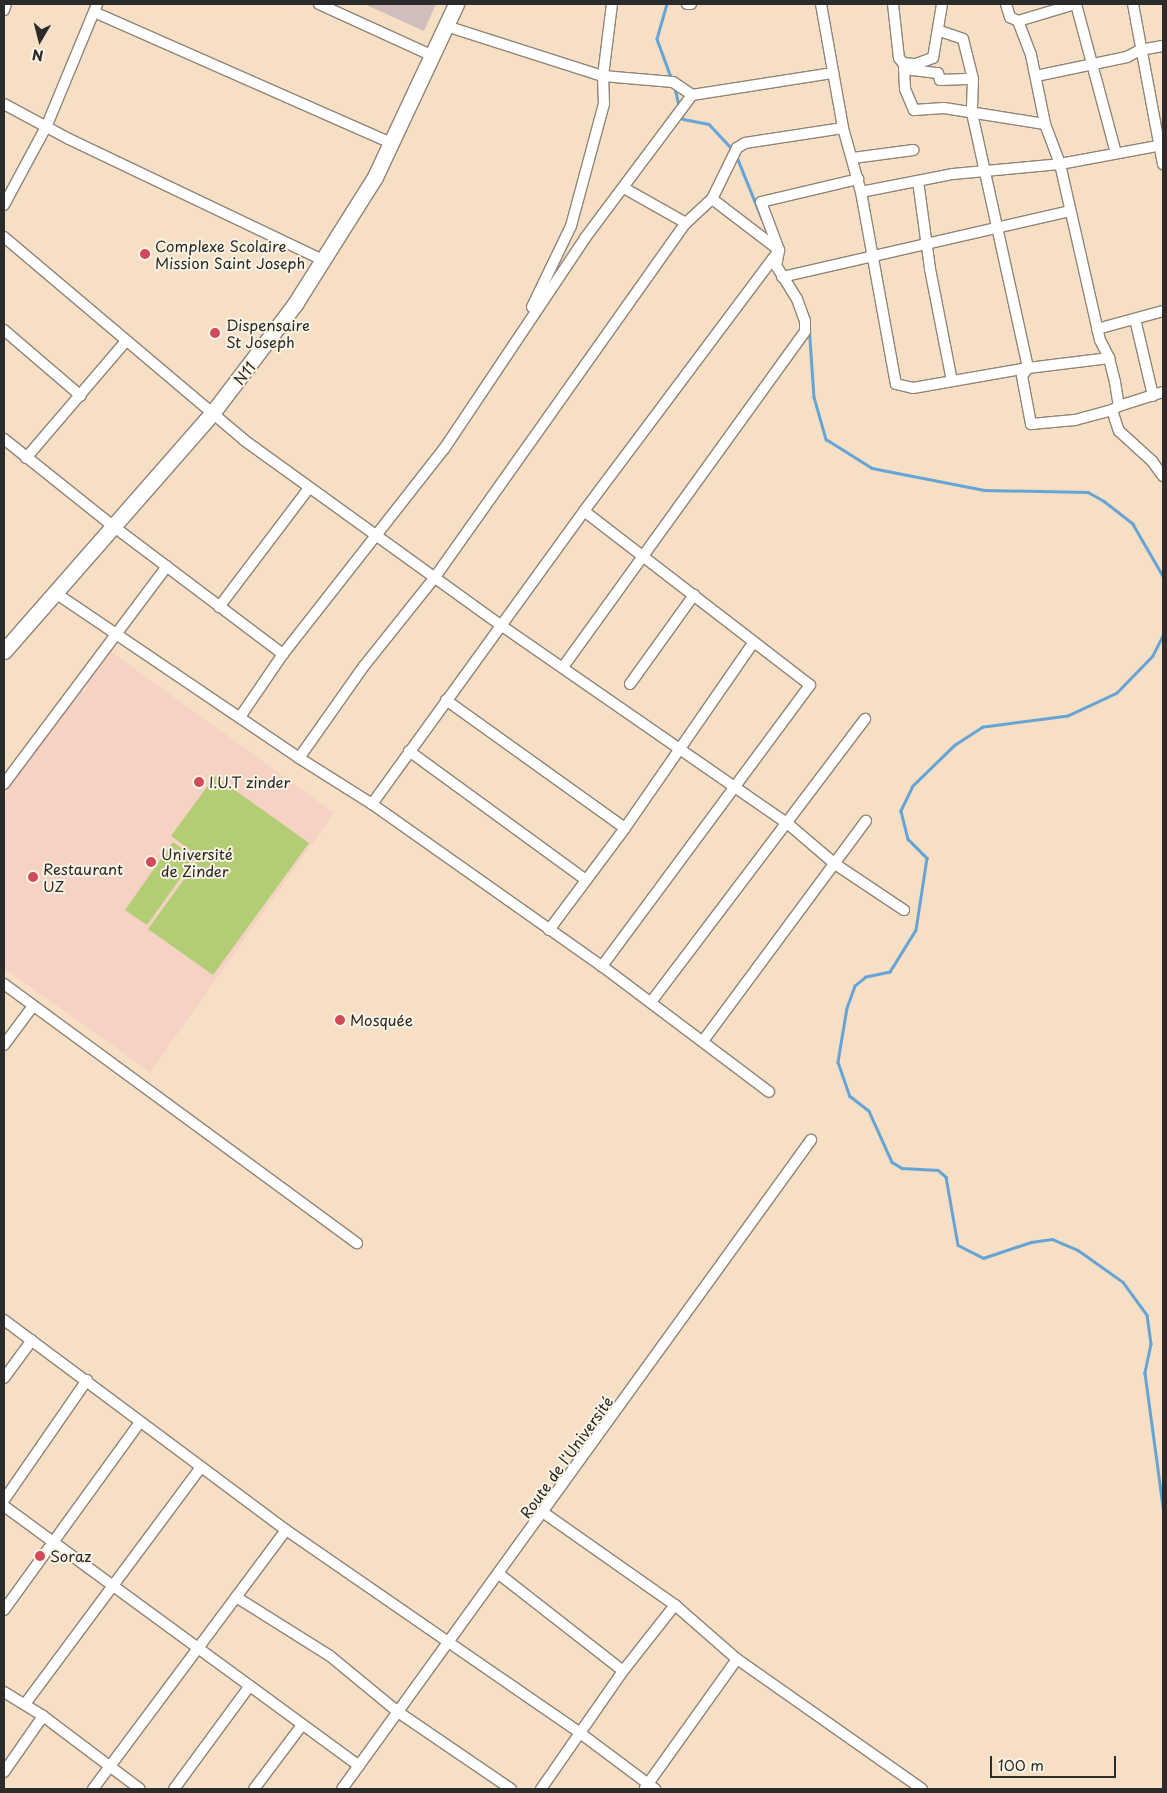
<!DOCTYPE html>
<html>
<head>
<meta charset="utf-8">
<style>
  body { margin:0 }
  #map { position:relative; width:1167px; height:1793px; overflow:hidden; background:#f6dfc4; font-family:"Playpen Sans",sans-serif }
  div>[style] { position:absolute }
  [style*='--x'] { left:calc(var(--x)*1px); top:calc(var(--y)*1px); width:calc(var(--w)*1px); rotate:calc(var(--a)*1deg) }
  .built>* { inset:0; background:#f5d2c3 }
  .industrial>* { inset:0; background:#d1bfbd }
  .green>* { inset:0; background:#b2cd73 }
  .stream>* { height:2.5px; margin:-1.25px; padding:0 1.25px; transform-origin:1.25px; border-radius:1.25px; background:#65a4d7 }
  .roads { filter:drop-shadow(1px 0 #908578) drop-shadow(-1px 0 #908578) drop-shadow(0 1px #908578) drop-shadow(0 -1px #908578) }
  .street>* { height:10px; margin:-5px; padding:0 5px; transform-origin:5px; border-radius:5px; background:#fff }
  .primary>* { height:15px; margin:-7.5px; padding:0 7.5px; transform-origin:7.5px; border-radius:7.5px; background:#fff }
  .dots>* { width:14px; height:14px; translate:-50% -50%; box-sizing:border-box; border:2px solid #fcf5e5; border-radius:50% }
  span { translate:-50% -50%; white-space:nowrap; text-align:center; line-height:1.15; -webkit-text-stroke:4px #fcf5e5; paint-order:stroke }
  .poi-label { font-size:15px; color:#2b2b2b }
  .left { translate:0 -50%; text-align:left }
  .street-label { font-size:15px; color:#2b2b2b }
  .frame { position:absolute; inset:0; border:5px solid #2b2b2b; pointer-events:none }
  .north { position:absolute; left:15px; top:15px; width:50px; height:50px; -webkit-text-stroke:4px #fcf5e5; paint-order:stroke; rotate:188deg; font-size:14px; font-weight:700; line-height:20px; text-align:center; color:#2b2b2b }
  .north::after { content:''; display:block; margin:auto; width:18px; height:22px; background:#2b2b2b; clip-path:polygon(50% 0,100% 100%,50% 72%,0 100%) }
  .scale { position:absolute; left:990px; top:1756px; width:126px; height:22px; box-sizing:border-box; border:2px solid #2b2b2b; border-top:0; padding-left:6px; font-size:15px; line-height:18px; white-space:nowrap; color:#2b2b2b; -webkit-text-stroke:4px #fcf5e5; paint-order:stroke }
</style>
</head>
<body>
<div id="map">
  <div class="built">
    <div style="clip-path:polygon(110px 651px,334px 813px,150px 1072px,4px 968px,4px 797px,62px 708px,80px 690px,84px 692px,88px 687px,87px 681px)"></div>
  </div>
  <div class="industrial">
    <div style="clip-path:polygon(364px 4px,436px 4px,424px 31px)"></div>
  </div>
  <div class="green">
    <div style="clip-path:polygon(215px 776px,309px 843px,213px 975px,148px 929px,200px 857px,171px 836px)"></div>
    <div style="clip-path:polygon(173px 842px,195px 858px,147px 925px,125px 910px)"></div>
  </div>
  <div class="stream">
    <div style="--x:667;--y:4;--w:36;--a:106"></div>
    <div style="--x:657;--y:39;--w:44;--a:69.9"></div>
    <div style="--x:675;--y:88;--w:18;--a:77"></div>
    <div style="--x:681;--y:114;--w:5;--a:68"></div>
    <div style="--x:683;--y:119;--w:26;--a:11"></div>
    <div style="--x:709;--y:124;--w:35;--a:47"></div>
    <div style="--x:737;--y:157;--w:67;--a:68"></div>
    <div style="--x:809;--y:324;--w:73;--a:86.1"></div>
    <div style="--x:814;--y:397;--w:44;--a:74.1"></div>
    <div style="--x:826;--y:439;--w:54;--a:32.2"></div>
    <div style="--x:872;--y:468;--w:114;--a:11.1"></div>
    <div style="--x:984;--y:490;--w:104;--a:1.1"></div>
    <div style="--x:1088;--y:492;--w:18;--a:29"></div>
    <div style="--x:1104;--y:501;--w:37;--a:38"></div>
    <div style="--x:1133;--y:524;--w:60;--a:60"></div>
    <div style="--x:1163;--y:636;--w:22;--a:117"></div>
    <div style="--x:1153;--y:656;--w:52;--a:134.2"></div>
    <div style="--x:1117;--y:693;--w:54;--a:154.9"></div>
    <div style="--x:1068;--y:716;--w:86;--a:172.6"></div>
    <div style="--x:983;--y:727;--w:33;--a:147"></div>
    <div style="--x:955;--y:745;--w:59;--a:135.7"></div>
    <div style="--x:913;--y:786;--w:28;--a:116"></div>
    <div style="--x:901;--y:811;--w:29;--a:76"></div>
    <div style="--x:908;--y:839;--w:27;--a:45"></div>
    <div style="--x:927;--y:858;--w:73;--a:98.7"></div>
    <div style="--x:916;--y:930;--w:49;--a:121.8"></div>
    <div style="--x:890;--y:972;--w:25;--a:168"></div>
    <div style="--x:866;--y:977;--w:14;--a:141"></div>
    <div style="--x:855;--y:986;--w:23;--a:110"></div>
    <div style="--x:847;--y:1008;--w:55;--a:99.5"></div>
    <div style="--x:838;--y:1062;--w:36;--a:71"></div>
    <div style="--x:850;--y:1096;--w:24;--a:38"></div>
    <div style="--x:869;--y:1111;--w:56;--a:65.7"></div>
    <div style="--x:892;--y:1162;--w:12;--a:31"></div>
    <div style="--x:902;--y:1168;--w:36;--a:3"></div>
    <div style="--x:938;--y:1170;--w:11;--a:41"></div>
    <div style="--x:946;--y:1177;--w:69;--a:80"></div>
    <div style="--x:958;--y:1245;--w:28;--a:27"></div>
    <div style="--x:983;--y:1258;--w:51;--a:-18.4"></div>
    <div style="--x:1031;--y:1242;--w:21;--a:-8"></div>
    <div style="--x:1052;--y:1239;--w:28;--a:23"></div>
    <div style="--x:1078;--y:1250;--w:55;--a:35.4"></div>
    <div style="--x:1123;--y:1282;--w:41;--a:54"></div>
    <div style="--x:1147;--y:1315;--w:29;--a:82"></div>
    <div style="--x:1151;--y:1344;--w:30;--a:102"></div>
    <div style="--x:1145;--y:1373;--w:135;--a:82.3"></div>
  </div>
  <div class="roads">
    <div class="street">
      <div style="--x:319;--y:4;--w:125;--a:24.5"></div>
      <div style="--x:687;--y:4;--w:4;--a:0"></div>
      <div style="--x:821;--y:4;--w:126;--a:79.9"></div>
      <div style="--x:843;--y:128;--w:66;--a:74.3"></div>
      <div style="--x:861;--y:192;--w:195;--a:79.7"></div>
      <div style="--x:896;--y:384;--w:17;--a:13"></div>
      <div style="--x:913;--y:388;--w:117;--a:-9.9"></div>
      <div style="--x:1028;--y:368;--w:10;--a:127"></div>
      <div style="--x:1022;--y:376;--w:49;--a:79.4"></div>
      <div style="--x:1031;--y:424;--w:44;--a:-5.2"></div>
      <div style="--x:1075;--y:420;--w:38;--a:-15"></div>
      <div style="--x:1112;--y:410;--w:22;--a:72"></div>
      <div style="--x:1119;--y:431;--w:45;--a:42.3"></div>
      <div style="--x:1152;--y:461;--w:19;--a:54"></div>
      <div style="--x:893;--y:4;--w:54;--a:83.7"></div>
      <div style="--x:899;--y:58;--w:6;--a:51"></div>
      <div style="--x:903;--y:63;--w:10;--a:6"></div>
      <div style="--x:1006;--y:4;--w:14;--a:73"></div>
      <div style="--x:1010;--y:17;--w:9;--a:27"></div>
      <div style="--x:1018;--y:21;--w:36;--a:69"></div>
      <div style="--x:1031;--y:55;--w:70;--a:78.5"></div>
      <div style="--x:1045;--y:124;--w:43;--a:69.4"></div>
      <div style="--x:1060;--y:164;--w:180;--a:77.2"></div>
      <div style="--x:1100;--y:340;--w:20;--a:63"></div>
      <div style="--x:1109;--y:358;--w:25;--a:76"></div>
      <div style="--x:1115;--y:382;--w:24;--a:81"></div>
      <div style="--x:1119;--y:406;--w:8;--a:150"></div>
      <div style="--x:1076;--y:4;--w:154;--a:75"></div>
      <div style="--x:1133;--y:4;--w:163;--a:79.4"></div>
      <div style="--x:4;--y:10;--w:6;--a:-72"></div>
      <div style="--x:94;--y:12;--w:325;--a:23.8"></div>
      <div style="--x:1018;--y:21;--w:59;--a:-16.6"></div>
      <div style="--x:446;--y:26;--w:165;--a:17.7"></div>
      <div style="--x:603;--y:76;--w:70;--a:4.9"></div>
      <div style="--x:673;--y:82;--w:23;--a:34"></div>
      <div style="--x:692;--y:95;--w:143;--a:-8.9"></div>
      <div style="--x:940;--y:31;--w:24;--a:19"></div>
      <div style="--x:963;--y:39;--w:41;--a:76"></div>
      <div style="--x:905;--y:68;--w:30;--a:-20"></div>
      <div style="--x:933;--y:58;--w:55;--a:-80.5"></div>
      <div style="--x:904;--y:69;--w:34;--a:7"></div>
      <div style="--x:938;--y:73;--w:7;--a:74"></div>
      <div style="--x:940;--y:80;--w:33;--a:-2"></div>
      <div style="--x:973;--y:79;--w:34;--a:92"></div>
      <div style="--x:972;--y:113;--w:261;--a:77.6"></div>
      <div style="--x:1028;--y:368;--w:82;--a:-7"></div>
      <div style="--x:904;--y:69;--w:20;--a:87"></div>
      <div style="--x:905;--y:89;--w:23;--a:67"></div>
      <div style="--x:914;--y:110;--w:30;--a:-4"></div>
      <div style="--x:944;--y:108;--w:102;--a:9"></div>
      <div style="--x:1036;--y:76;--w:93;--a:-11.8"></div>
      <div style="--x:1127;--y:57;--w:15;--a:-28"></div>
      <div style="--x:1140;--y:50;--w:23;--a:-10"></div>
      <div style="--x:4;--y:104;--w:74;--a:28.3"></div>
      <div style="--x:69;--y:139;--w:284;--a:25.5"></div>
      <div style="--x:853;--y:158;--w:61;--a:-7.6"></div>
      <div style="--x:918;--y:181;--w:89;--a:82.2"></div>
      <div style="--x:930;--y:269;--w:114;--a:78.9"></div>
      <div style="--x:624;--y:188;--w:71;--a:29.4"></div>
      <div style="--x:861;--y:192;--w:94;--a:-11.1"></div>
      <div style="--x:953;--y:174;--w:107;--a:-5.3"></div>
      <div style="--x:1060;--y:164;--w:105;--a:-10.5"></div>
      <div style="--x:4;--y:205;--w:91;--a:-61.7"></div>
      <div style="--x:47;--y:125;--w:131;--a:-67.5"></div>
      <div style="--x:4;--y:237;--w:314;--a:40.2"></div>
      <div style="--x:244;--y:440;--w:318;--a:35.8"></div>
      <div style="--x:502;--y:626;--w:346;--a:34.7"></div>
      <div style="--x:787;--y:823;--w:63;--a:40.5"></div>
      <div style="--x:835;--y:864;--w:83;--a:33.7"></div>
      <div style="--x:782;--y:277;--w:295;--a:-12.9"></div>
      <div style="--x:532;--y:307;--w:90;--a:-64.3"></div>
      <div style="--x:571;--y:226;--w:126;--a:-74.9"></div>
      <div style="--x:604;--y:104;--w:28;--a:-92"></div>
      <div style="--x:603;--y:76;--w:73;--a:-82.9"></div>
      <div style="--x:1135;--y:319;--w:79;--a:76.8"></div>
      <div style="--x:1097;--y:329;--w:68;--a:-15.3"></div>
      <div style="--x:4;--y:330;--w:101;--a:40.6"></div>
      <div style="--x:1119;--y:406;--w:46;--a:-17.7"></div>
      <div style="--x:4;--y:439;--w:139;--a:38.6"></div>
      <div style="--x:113;--y:526;--w:213;--a:37"></div>
      <div style="--x:26;--y:458;--w:154;--a:-49.5"></div>
      <div style="--x:584;--y:511;--w:285;--a:37.6"></div>
      <div style="--x:810;--y:685;--w:350;--a:126.5"></div>
      <div style="--x:54;--y:592;--w:296;--a:34.1"></div>
      <div style="--x:299;--y:758;--w:86;--a:32.2"></div>
      <div style="--x:372;--y:804;--w:281;--a:35.2"></div>
      <div style="--x:602;--y:966;--w:209;--a:37"></div>
      <div style="--x:219;--y:607;--w:149;--a:-52.9"></div>
      <div style="--x:563;--y:667;--w:414;--a:-54.2"></div>
      <div style="--x:805;--y:331;--w:10;--a:-90"></div>
      <div style="--x:805;--y:321;--w:23;--a:-110"></div>
      <div style="--x:797;--y:299;--w:39;--a:-122"></div>
      <div style="--x:776;--y:266;--w:16;--a:-79"></div>
      <div style="--x:779;--y:250;--w:51;--a:-110.6"></div>
      <div style="--x:761;--y:202;--w:100;--a:-13.3"></div>
      <div style="--x:630;--y:684;--w:110;--a:-54.3"></div>
      <div style="--x:446;--y:700;--w:220;--a:35.6"></div>
      <div style="--x:240;--y:717;--w:76;--a:-55.7"></div>
      <div style="--x:283;--y:654;--w:261;--a:-51.9"></div>
      <div style="--x:444;--y:449;--w:254;--a:-56.2"></div>
      <div style="--x:585;--y:238;--w:179;--a:-53.2"></div>
      <div style="--x:409;--y:751;--w:219;--a:36.1"></div>
      <div style="--x:299;--y:758;--w:113;--a:-54.8"></div>
      <div style="--x:364;--y:666;--w:114;--a:-51.4"></div>
      <div style="--x:435;--y:577;--w:434;--a:-54.7"></div>
      <div style="--x:686;--y:223;--w:35;--a:-43"></div>
      <div style="--x:712;--y:199;--w:57;--a:-63.9"></div>
      <div style="--x:737;--y:148;--w:9;--a:-32"></div>
      <div style="--x:745;--y:143;--w:99;--a:-8.7"></div>
      <div style="--x:4;--y:784;--w:272;--a:-53.2"></div>
      <div style="--x:372;--y:804;--w:362;--a:-54.1"></div>
      <div style="--x:584;--y:511;--w:326;--a:-53.2"></div>
      <div style="--x:779;--y:250;--w:84;--a:-142.7"></div>
      <div style="--x:549;--y:930;--w:127;--a:-53.3"></div>
      <div style="--x:625;--y:828;--w:226;--a:-55.3"></div>
      <div style="--x:4;--y:984;--w:438;--a:36.3"></div>
      <div style="--x:651;--y:1002;--w:355;--a:-52.9"></div>
      <div style="--x:703;--y:1041;--w:274;--a:-53.5"></div>
      <div style="--x:4;--y:1045;--w:49;--a:-53.4"></div>
      <div style="--x:4;--y:1320;--w:352;--a:36.7"></div>
      <div style="--x:286;--y:1530;--w:357;--a:34.6"></div>
      <div style="--x:580;--y:1733;--w:94;--a:36.7"></div>
      <div style="--x:4;--y:1378;--w:47;--a:-53.6"></div>
      <div style="--x:4;--y:1500;--w:146;--a:-55.3"></div>
      <div style="--x:4;--y:1506;--w:440;--a:36.2"></div>
      <div style="--x:544;--y:1513;--w:160;--a:35.1"></div>
      <div style="--x:675;--y:1605;--w:82;--a:41.1"></div>
      <div style="--x:737;--y:1659;--w:226;--a:35.1"></div>
      <div style="--x:499;--y:1574;--w:157;--a:38"></div>
      <div style="--x:236;--y:1597;--w:111;--a:32.1"></div>
      <div style="--x:330;--y:1656;--w:88;--a:39.5"></div>
      <div style="--x:398;--y:1712;--w:137;--a:34.3"></div>
      <div style="--x:4;--y:1610;--w:232;--a:-54.1"></div>
      <div style="--x:4;--y:1692;--w:46;--a:31.6"></div>
      <div style="--x:43;--y:1716;--w:121;--a:37"></div>
      <div style="--x:25;--y:1704;--w:295;--a:-53.4"></div>
      <div style="--x:4;--y:1772;--w:68;--a:-55.1"></div>
      <div style="--x:645;--y:1788;--w:158;--a:-54.5"></div>
      <div style="--x:93;--y:1789;--w:323;--a:-53.3"></div>
      <div style="--x:174;--y:1789;--w:127;--a:-53.7"></div>
      <div style="--x:254;--y:1789;--w:80;--a:-53.1"></div>
      <div style="--x:342;--y:1789;--w:801;--a:-54.15"></div>
      <div style="--x:541;--y:1789;--w:144;--a:-55.2"></div>
      <div style="--x:623;--y:1671;--w:84;--a:-51.8"></div>
    </div>
    <div class="primary">
      <div style="--x:4;--y:651;--w:317;--a:-48.8"></div>
      <div style="--x:213;--y:412;--w:136;--a:-52.8"></div>
      <div style="--x:295;--y:304;--w:150;--a:-57.8"></div>
      <div style="--x:375;--y:177;--w:191;--a:-64.9"></div>
    </div>
  </div>
  <div class="dots">
    <div style="left:145px;top:254px;background:#d1495b"></div>
    <div style="left:215px;top:333px;background:#d1495b"></div>
    <div style="left:199px;top:782px;background:#d1495b"></div>
    <div style="left:151px;top:862px;background:#d1495b"></div>
    <div style="left:33px;top:877px;background:#d1495b"></div>
    <div style="left:340px;top:1020px;background:#d1495b"></div>
    <div style="left:40px;top:1556px;background:#d1495b"></div>
  </div>
  <div class="poi-label">
    <span class="left" style="left:155px;top:254px">Complexe Scolaire<br>Mission Saint Joseph</span>
    <span class="left" style="left:226px;top:333px">Dispensaire<br>St Joseph</span>
    <span class="left" style="left:209px;top:782px">I.U.T zinder</span>
    <span class="left" style="left:161px;top:862px">Université<br>de Zinder</span>
    <span class="left" style="left:43px;top:877px">Restaurant<br>UZ</span>
    <span class="left" style="left:350px;top:1020px">Mosquée</span>
    <span class="left" style="left:50px;top:1556px">Soraz</span>
  </div>
  <div class="street-label">
    <span style="left:244px;top:373px;rotate:-52deg">N11</span>
    <span style="left:566px;top:1457px;rotate:-54deg">Route de l'Université</span>
  </div>
  <div class="frame"></div>
  <div class="north">N</div>
  <div class="scale">100 m</div>
</div>
</body>
</html>
